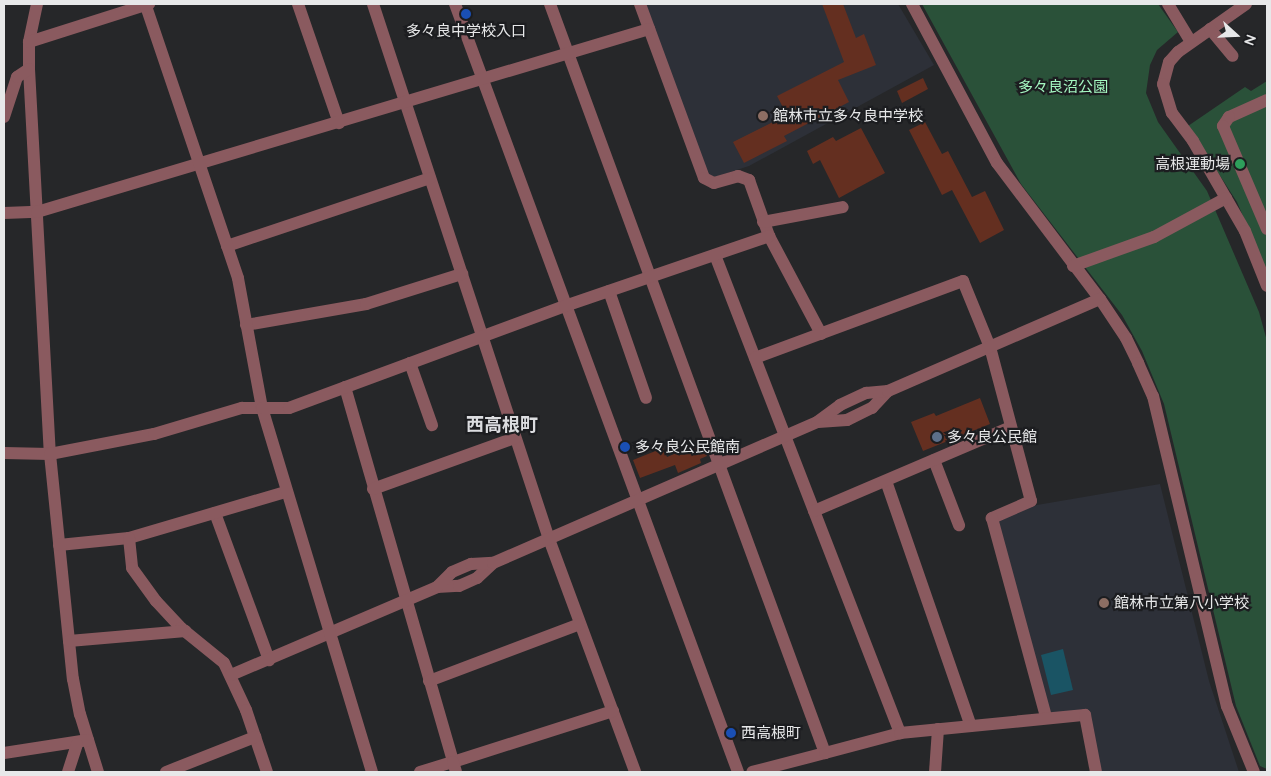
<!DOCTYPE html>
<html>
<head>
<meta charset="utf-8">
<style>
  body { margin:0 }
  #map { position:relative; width:1271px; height:776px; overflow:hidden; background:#262729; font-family:Quicksand,"Noto Sans JP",sans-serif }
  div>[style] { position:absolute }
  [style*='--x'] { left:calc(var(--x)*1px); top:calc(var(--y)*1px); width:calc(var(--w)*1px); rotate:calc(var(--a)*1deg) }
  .built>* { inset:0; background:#2d3038 }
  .green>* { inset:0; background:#2a5139 }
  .water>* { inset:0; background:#1a5464 }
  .building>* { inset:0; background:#642f20 }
  .minor>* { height:12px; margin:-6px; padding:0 6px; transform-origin:6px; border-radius:6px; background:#8a5a5f }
  .dots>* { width:14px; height:14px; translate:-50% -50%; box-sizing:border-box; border:2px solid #1c1d20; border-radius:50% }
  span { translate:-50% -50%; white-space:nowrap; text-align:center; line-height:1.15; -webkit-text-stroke:4.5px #1c1d20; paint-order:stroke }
  .poi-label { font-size:15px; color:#e7e8e9 }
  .left { translate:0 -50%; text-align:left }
  .right { translate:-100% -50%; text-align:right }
  .park-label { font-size:15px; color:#a4f7c1 }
  .quarter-label { font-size:18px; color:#dcdde0; font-weight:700 }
  .frame { position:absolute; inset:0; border:5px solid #e7e8e9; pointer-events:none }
  .north { position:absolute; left:1211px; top:10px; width:50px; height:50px; -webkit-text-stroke:4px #1c1d20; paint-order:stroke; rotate:110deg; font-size:14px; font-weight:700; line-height:20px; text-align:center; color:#e7e8e9 }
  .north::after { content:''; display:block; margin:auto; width:18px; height:22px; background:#e7e8e9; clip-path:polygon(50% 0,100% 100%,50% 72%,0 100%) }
</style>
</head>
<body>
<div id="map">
  <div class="built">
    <div style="clip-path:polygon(644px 4px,898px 4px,934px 65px,749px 166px,715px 177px,707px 175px)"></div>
    <div style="clip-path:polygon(1160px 484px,1209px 681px,1239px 772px,1101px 772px,1089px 710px,1052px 713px,1046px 709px,998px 525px,1000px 519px,1037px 505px)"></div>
  </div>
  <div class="green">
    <div style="clip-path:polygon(922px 4px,1158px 4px,1178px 32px,1157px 50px,1150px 65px,1146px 93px,1158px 122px,1207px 191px,1259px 312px,1267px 341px,1267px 769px,1260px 766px,1236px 706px,1164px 404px,1142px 351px,1122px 315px,1021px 184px)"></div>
    <div style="clip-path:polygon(1267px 81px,1267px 272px,1237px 202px,1188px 126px,1245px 87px,1251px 91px)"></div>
  </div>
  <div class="water">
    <div style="clip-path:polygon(1063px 649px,1073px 690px,1051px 695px,1041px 655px)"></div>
  </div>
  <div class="building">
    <div style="clip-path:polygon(822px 4px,843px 4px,856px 38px,864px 34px,876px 65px,838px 80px,849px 102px,784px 136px,787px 141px,744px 163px,733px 142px,787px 115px,777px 96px,844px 62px)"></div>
    <div style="clip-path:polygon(923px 78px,928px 89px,902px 103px,897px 91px)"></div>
    <div style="clip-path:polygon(925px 122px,942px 154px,948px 151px,972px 197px,985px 191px,1004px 230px,980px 243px,952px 190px,942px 195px,909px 130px)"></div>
    <div style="clip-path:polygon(861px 128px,885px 173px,839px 198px,820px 160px,813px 164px,807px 151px,833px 137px,836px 141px)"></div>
    <div style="clip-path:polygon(980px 398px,990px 424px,923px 451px,911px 422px,934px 413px,936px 416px)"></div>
    <div style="clip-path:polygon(702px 442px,707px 456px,700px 459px,701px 463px,678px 473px,675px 465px,640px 478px,633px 460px,663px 448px,667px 457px)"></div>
  </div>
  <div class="minor">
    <div style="--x:37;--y:4;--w:39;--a:102"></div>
    <div style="--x:29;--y:42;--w:27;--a:90"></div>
    <div style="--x:29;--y:69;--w:386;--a:86.9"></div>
    <div style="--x:50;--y:454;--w:226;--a:84.2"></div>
    <div style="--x:73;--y:679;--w:36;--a:79"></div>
    <div style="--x:80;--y:714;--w:61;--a:72.8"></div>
    <div style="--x:298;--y:4;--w:126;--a:71"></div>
    <div style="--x:373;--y:4;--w:563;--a:71.79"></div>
    <div style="--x:549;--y:539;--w:248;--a:69.7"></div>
    <div style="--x:455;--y:4;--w:818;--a:69.77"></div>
    <div style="--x:550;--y:4;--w:798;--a:69.84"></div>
    <div style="--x:825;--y:753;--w:75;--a:165.4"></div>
    <div style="--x:640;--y:4;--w:185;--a:69.8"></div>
    <div style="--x:704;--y:178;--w:11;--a:27"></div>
    <div style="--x:714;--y:183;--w:25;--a:-16"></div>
    <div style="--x:738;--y:176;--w:12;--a:20"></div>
    <div style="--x:749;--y:180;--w:59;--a:70.3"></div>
    <div style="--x:769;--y:236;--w:111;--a:62"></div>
    <div style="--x:912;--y:4;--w:180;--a:61.9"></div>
    <div style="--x:997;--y:163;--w:171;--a:52.9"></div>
    <div style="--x:1100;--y:299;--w:47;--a:56.3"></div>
    <div style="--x:1126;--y:338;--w:28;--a:64"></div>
    <div style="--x:1138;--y:363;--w:36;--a:66"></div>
    <div style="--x:1153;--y:396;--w:319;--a:76.6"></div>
    <div style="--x:1227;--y:706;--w:71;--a:67.8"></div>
    <div style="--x:1168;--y:4;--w:44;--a:58.8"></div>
    <div style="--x:1246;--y:4;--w:83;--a:144.8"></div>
    <div style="--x:1178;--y:52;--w:13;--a:132"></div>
    <div style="--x:1169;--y:62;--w:23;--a:105"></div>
    <div style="--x:1163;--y:84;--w:30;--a:73"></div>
    <div style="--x:1172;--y:113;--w:35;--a:53"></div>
    <div style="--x:1193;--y:141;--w:104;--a:60"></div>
    <div style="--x:1245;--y:231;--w:59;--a:68.2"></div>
    <div style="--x:1210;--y:29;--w:35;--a:50"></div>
    <div style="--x:29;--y:42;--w:126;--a:-17.6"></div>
    <div style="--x:1267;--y:100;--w:42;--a:155.9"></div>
    <div style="--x:1229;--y:117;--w:11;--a:124"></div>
    <div style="--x:1223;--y:126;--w:112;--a:66.9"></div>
    <div style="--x:4;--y:117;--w:42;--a:-72"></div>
    <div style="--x:17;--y:77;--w:14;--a:-34"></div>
    <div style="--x:4;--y:213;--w:33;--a:-2"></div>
    <div style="--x:37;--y:212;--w:639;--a:-16.65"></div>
    <div style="--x:763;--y:222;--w:81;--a:-10.6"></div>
    <div style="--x:227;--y:246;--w:214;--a:-18.5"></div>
    <div style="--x:715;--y:255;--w:513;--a:68.84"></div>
    <div style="--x:1073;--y:266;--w:86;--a:-19.7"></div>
    <div style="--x:1154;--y:237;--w:82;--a:-28.4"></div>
    <div style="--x:609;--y:291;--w:113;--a:70.9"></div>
    <div style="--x:246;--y:325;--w:122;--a:-9.9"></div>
    <div style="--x:366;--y:304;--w:101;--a:-17.4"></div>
    <div style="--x:755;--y:358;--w:222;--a:-20.3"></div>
    <div style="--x:963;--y:281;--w:71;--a:67.8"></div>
    <div style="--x:990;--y:347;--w:159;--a:75.1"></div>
    <div style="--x:1031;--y:501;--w:43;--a:156.4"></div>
    <div style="--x:992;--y:518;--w:206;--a:74.8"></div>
    <div style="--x:410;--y:363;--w:66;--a:70.5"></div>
    <div style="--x:345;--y:387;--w:390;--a:73.9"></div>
    <div style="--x:453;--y:762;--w:168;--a:-17.7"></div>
    <div style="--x:818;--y:422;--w:29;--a:-4"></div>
    <div style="--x:847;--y:420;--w:28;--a:-26"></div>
    <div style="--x:872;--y:408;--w:23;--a:-47"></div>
    <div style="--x:4;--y:453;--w:46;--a:1.2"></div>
    <div style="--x:50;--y:454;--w:106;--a:-10.9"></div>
    <div style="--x:154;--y:434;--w:92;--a:-16.5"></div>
    <div style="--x:242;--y:408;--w:20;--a:0"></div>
    <div style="--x:262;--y:408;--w:132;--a:-100.5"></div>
    <div style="--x:238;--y:278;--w:287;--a:-108.7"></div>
    <div style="--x:934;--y:460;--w:70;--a:69"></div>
    <div style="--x:886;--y:481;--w:259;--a:70.9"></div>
    <div style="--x:373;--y:489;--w:151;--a:-19.8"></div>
    <div style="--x:814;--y:511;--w:214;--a:-23.1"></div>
    <div style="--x:215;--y:513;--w:157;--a:69.8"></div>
    <div style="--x:129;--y:538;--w:163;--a:-16.4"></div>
    <div style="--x:59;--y:545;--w:70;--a:-5.7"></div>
    <div style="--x:129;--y:538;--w:30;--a:84"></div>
    <div style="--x:132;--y:568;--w:41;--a:54"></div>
    <div style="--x:156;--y:601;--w:37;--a:47"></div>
    <div style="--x:181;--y:628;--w:55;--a:39.1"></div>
    <div style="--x:224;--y:663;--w:52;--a:64.9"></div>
    <div style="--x:246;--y:710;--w:65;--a:71.3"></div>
    <div style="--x:437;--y:587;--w:22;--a:-3"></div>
    <div style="--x:459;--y:586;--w:20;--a:-24"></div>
    <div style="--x:477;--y:578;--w:22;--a:-43"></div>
    <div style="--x:69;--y:641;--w:117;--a:-4.9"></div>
    <div style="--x:231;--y:675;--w:224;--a:-23.1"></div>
    <div style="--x:437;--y:587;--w:21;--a:-45"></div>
    <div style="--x:452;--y:572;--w:21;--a:-23"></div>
    <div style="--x:471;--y:564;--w:22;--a:-3"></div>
    <div style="--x:493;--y:563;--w:353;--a:-23.5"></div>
    <div style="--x:817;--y:422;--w:29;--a:-36"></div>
    <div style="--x:840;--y:405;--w:29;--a:-25"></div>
    <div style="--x:866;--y:393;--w:22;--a:-5"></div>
    <div style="--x:888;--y:391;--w:231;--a:-23.5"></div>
    <div style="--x:429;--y:681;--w:161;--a:-20.7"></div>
    <div style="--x:4;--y:753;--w:85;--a:-8.8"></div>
    <div style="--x:825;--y:753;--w:78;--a:-14.9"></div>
    <div style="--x:900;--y:733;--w:186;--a:-5.6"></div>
    <div style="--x:1085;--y:715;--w:58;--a:79.1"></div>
    <div style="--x:68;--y:772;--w:29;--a:-72"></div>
    <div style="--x:166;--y:772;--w:96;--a:-21.5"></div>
    <div style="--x:372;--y:772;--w:380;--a:-106.8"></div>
    <div style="--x:262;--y:408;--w:27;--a:0"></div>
    <div style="--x:289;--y:408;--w:294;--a:-20.3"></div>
    <div style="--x:565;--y:306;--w:216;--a:-18.9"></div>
    <div style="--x:420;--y:772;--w:34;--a:-17"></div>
    <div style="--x:453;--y:762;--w:10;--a:73"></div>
    <div style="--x:935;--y:772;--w:43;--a:-86"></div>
  </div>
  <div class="dots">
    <div style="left:466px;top:14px;background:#1a4fb4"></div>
    <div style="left:763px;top:116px;background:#8d6e63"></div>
    <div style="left:1240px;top:164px;background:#2e9e5b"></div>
    <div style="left:937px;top:437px;background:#5c6f8a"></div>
    <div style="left:625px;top:447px;background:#1a4fb4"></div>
    <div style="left:1104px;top:603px;background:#8d6e63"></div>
    <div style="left:731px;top:733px;background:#1a4fb4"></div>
  </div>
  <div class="poi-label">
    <span style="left:466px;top:31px">多々良中学校入口</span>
    <span class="left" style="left:773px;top:116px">館林市立多々良中学校</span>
    <span class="right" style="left:1230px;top:164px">高根運動場</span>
    <span class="left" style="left:947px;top:437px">多々良公民館</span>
    <span class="left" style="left:635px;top:447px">多々良公民館南</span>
    <span class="left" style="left:1114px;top:603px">館林市立第八小学校</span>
    <span class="left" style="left:741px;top:733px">西高根町</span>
  </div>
  <div class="park-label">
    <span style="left:1063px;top:87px">多々良沼公園</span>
  </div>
  <div class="quarter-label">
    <span style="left:502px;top:425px">西高根町</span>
  </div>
  <div class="frame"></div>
  <div class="north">N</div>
</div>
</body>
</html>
